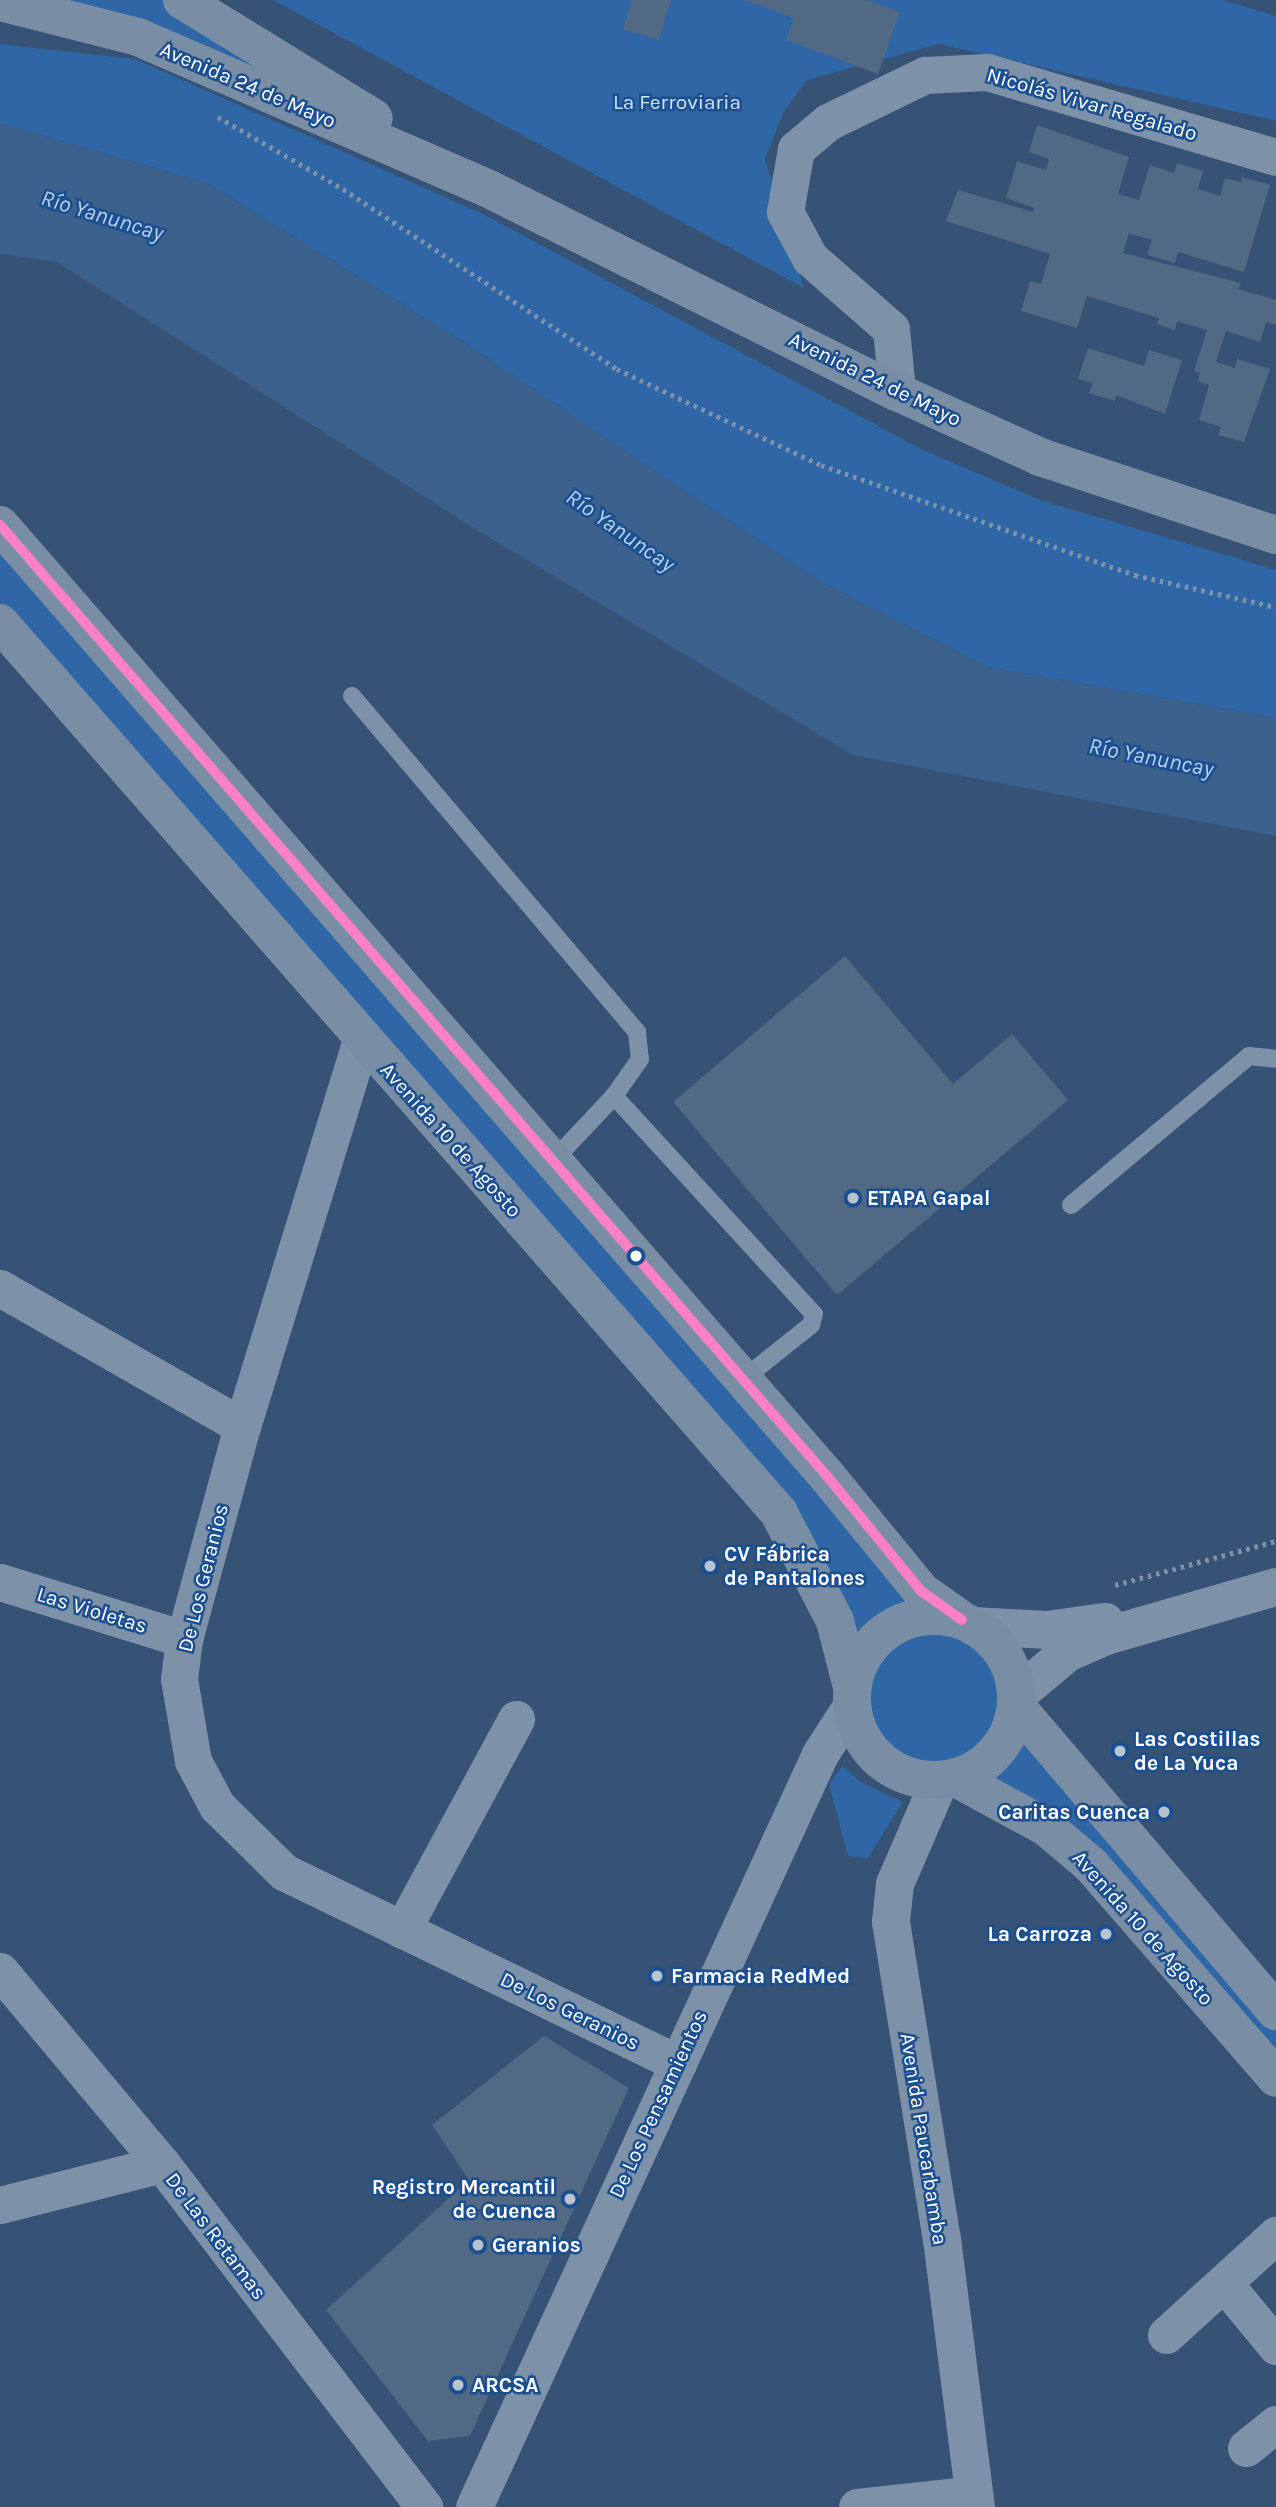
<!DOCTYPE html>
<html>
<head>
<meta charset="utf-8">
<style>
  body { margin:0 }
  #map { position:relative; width:1276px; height:2507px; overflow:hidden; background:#365274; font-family:Karla,sans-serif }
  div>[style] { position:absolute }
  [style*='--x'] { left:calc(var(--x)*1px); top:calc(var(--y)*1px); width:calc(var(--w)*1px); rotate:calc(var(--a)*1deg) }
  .green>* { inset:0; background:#2f66a5 }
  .round { border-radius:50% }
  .water>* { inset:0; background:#3b618d }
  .building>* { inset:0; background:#526984 }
  .path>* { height:4.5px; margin-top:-2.25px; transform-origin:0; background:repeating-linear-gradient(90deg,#7d92a8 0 3.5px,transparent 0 8.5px) }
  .service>* { height:18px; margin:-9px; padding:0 9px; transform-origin:9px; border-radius:9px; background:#7d92a8 }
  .minor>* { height:37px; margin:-18.5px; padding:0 18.5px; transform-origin:18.5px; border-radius:18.5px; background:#7d92a8 }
  .tertiary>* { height:38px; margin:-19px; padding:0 19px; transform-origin:19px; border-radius:19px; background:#7d92a8 }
  .secondary>* { height:38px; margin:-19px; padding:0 19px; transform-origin:19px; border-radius:19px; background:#798da4 }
  .secondary>.ring { margin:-19px; padding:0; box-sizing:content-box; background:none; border:38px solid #798da4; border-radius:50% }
  .bus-1>* { height:10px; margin:-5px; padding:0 5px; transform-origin:5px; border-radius:5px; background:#ff80c5 }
  .dots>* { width:19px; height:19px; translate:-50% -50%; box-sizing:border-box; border:4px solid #1b4f8f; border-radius:50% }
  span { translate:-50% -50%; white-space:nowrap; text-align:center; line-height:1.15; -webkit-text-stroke:5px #1b4f8f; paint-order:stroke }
  .street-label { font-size:21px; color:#fff }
  .park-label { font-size:21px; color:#cfe3fa }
  .poi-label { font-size:21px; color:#fff; font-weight:700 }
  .left { translate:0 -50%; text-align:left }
  .right { translate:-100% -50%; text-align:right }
  .water-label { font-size:23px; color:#b5d3f5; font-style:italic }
</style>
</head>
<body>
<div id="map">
  <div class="green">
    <div style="clip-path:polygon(20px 0,174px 0,428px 157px)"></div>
    <div style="clip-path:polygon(273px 0,1223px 0,1276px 16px,1276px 121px,939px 44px,807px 80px,784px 111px,765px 159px,804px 288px)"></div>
    <div style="clip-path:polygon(0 44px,135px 59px,481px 213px,923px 450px,1040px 500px,1276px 570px,1276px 718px,988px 667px,821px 582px,454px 336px,207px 183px,0 123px)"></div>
    <div style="clip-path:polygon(0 526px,938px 1616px,891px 1627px,872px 1643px,859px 1664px,779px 1513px,0 623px)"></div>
    <div class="round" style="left:865px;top:1630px;width:138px;height:138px"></div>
    <div style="clip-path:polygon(1013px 1722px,1276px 2011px,1276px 2078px,972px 1772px,997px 1751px)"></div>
    <div style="clip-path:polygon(842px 1766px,862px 1783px,903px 1802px,868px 1858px,848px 1856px,829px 1785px)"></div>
  </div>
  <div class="water">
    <div style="clip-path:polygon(0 123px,207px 183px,454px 336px,821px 582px,988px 667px,1276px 718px,1276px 836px,853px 755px,480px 532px,57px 262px,0 254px)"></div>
  </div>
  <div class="building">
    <div style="clip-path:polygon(632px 0,671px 0,659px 40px,623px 29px)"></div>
    <div style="clip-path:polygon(745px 0,867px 0,900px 12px,878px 74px,786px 40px,794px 18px)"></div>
    <div style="clip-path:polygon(1037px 125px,1129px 157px,1118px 194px,1139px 200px,1150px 165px,1174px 173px,1177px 163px,1203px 171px,1198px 189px,1220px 196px,1225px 178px,1241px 182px,1242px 177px,1270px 185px,1244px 272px,1178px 252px,1175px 263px,1147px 255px,1152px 240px,1129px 233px,1123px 253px,1241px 283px,1238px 289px,1276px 300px,1276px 325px,1266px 322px,1260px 342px,1226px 331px,1216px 362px,1235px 368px,1237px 359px,1270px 369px,1244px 442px,1218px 435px,1221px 427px,1199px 420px,1209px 385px,1198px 381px,1200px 373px,1194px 371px,1207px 330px,1177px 321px,1175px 330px,1157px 324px,1159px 318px,1087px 296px,1077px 328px,1021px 311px,1030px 281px,1041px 284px,1050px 254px,946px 221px,958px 190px,1033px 212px,1034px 208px,1006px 198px,1017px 161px,1046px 170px,1049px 159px,1029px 152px)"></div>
    <div style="clip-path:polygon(1088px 348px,1144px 366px,1149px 350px,1182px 360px,1165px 414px,1116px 395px,1115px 401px,1089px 393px,1093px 383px,1078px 379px)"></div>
    <div style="clip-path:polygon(845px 956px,953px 1084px,1012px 1034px,1068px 1100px,837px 1295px,673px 1102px)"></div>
    <div style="clip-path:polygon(544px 2036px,629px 2088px,470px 2436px,428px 2441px,326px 2310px,469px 2180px,432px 2125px)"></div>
  </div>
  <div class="path">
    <div style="--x:218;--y:117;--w:144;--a:29.9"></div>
    <div style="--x:343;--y:189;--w:328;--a:33.3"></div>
    <div style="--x:617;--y:369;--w:225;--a:25.2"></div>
    <div style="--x:821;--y:465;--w:333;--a:19.3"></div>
    <div style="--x:1135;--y:575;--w:145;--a:12.8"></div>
    <div style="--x:1115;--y:1585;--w:167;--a:-15.3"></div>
  </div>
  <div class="service">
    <div style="--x:352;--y:696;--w:441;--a:49.7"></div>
    <div style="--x:637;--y:1032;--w:27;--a:84"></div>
    <div style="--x:640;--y:1059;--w:45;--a:125.1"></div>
    <div style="--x:614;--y:1096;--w:89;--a:133.2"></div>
    <div style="--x:614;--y:1096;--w:296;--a:47.5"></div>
    <div style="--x:814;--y:1314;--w:11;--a:105"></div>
    <div style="--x:811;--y:1325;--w:87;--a:141.5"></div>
    <div style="--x:1071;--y:1205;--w:232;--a:-39.9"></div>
    <div style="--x:1249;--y:1056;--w:27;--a:6"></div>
  </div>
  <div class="minor">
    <div style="--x:897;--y:392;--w:63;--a:-95.4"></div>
    <div style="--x:891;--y:329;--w:108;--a:-138.8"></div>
    <div style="--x:810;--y:258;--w:52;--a:-118.5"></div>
    <div style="--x:785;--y:212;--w:64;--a:-80.1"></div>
    <div style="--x:796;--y:149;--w:42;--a:-40.2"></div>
    <div style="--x:828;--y:122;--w:108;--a:-25.9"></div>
    <div style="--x:925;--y:75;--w:62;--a:-2.8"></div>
    <div style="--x:987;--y:72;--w:301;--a:16.4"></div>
    <div style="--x:361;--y:1040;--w:404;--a:107.1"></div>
    <div style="--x:242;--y:1426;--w:221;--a:105.2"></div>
    <div style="--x:184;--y:1639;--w:40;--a:97.1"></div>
    <div style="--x:179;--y:1679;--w:83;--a:80.3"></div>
    <div style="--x:193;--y:1761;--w:51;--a:61.9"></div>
    <div style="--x:217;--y:1806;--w:94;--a:44.6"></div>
    <div style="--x:284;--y:1872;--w:438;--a:25.9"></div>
    <div style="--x:0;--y:1288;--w:279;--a:29.7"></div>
    <div style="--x:0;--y:1582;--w:193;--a:17.2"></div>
    <div style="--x:402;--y:1930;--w:240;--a:-61.6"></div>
    <div style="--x:0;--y:1971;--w:252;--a:50"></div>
    <div style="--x:162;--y:2164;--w:432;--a:52.6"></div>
    <div style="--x:0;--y:2205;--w:167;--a:-14.2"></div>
    <div style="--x:1224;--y:2283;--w:82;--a:50.5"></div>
    <div style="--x:1166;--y:2335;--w:149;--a:-42.3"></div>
    <div style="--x:1246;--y:2448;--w:38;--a:-39"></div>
    <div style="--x:474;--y:2507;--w:829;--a:-65.32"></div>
    <div style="--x:820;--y:1754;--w:57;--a:-57.1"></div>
    <div style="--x:857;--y:2507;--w:118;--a:-6.3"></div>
  </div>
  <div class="tertiary">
    <div style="--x:973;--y:1626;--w:74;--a:3.1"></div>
    <div style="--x:1047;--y:1630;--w:59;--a:-7.9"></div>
    <div style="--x:1016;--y:1696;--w:67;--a:-40.1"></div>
    <div style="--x:1067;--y:1653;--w:43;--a:-23.6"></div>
    <div style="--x:1106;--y:1636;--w:177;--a:-16.1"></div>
    <div style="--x:940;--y:1780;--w:113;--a:113.4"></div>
    <div style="--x:895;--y:1884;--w:38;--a:96"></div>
    <div style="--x:891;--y:1922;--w:321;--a:80.9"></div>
    <div style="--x:942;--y:2239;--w:270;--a:82.8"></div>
  </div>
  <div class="secondary">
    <div style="--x:182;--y:0;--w:225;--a:31.6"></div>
    <div style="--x:0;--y:2;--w:142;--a:14.2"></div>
    <div style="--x:138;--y:37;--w:382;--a:23.4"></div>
    <div style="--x:489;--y:189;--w:456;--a:26.5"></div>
    <div style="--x:897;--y:392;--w:157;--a:24.4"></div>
    <div style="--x:1040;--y:457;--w:249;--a:18.3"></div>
    <div style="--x:0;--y:525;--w:1260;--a:48.99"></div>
    <div style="--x:827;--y:1476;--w:149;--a:50.7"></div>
    <div style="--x:921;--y:1591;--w:50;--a:35.3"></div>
    <div style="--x:0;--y:623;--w:1183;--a:48.8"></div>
    <div style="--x:779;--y:1513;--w:122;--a:62.6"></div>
    <div style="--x:835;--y:1621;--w:68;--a:75.6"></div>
    <div class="ring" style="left:852px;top:1616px;width:126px;height:126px"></div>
    <div style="--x:1016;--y:1706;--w:401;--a:49.6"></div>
    <div style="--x:956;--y:1778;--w:102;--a:28.6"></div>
    <div style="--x:1046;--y:1827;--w:59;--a:40.2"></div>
    <div style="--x:1091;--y:1865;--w:282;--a:49"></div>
  </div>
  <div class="bus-1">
    <div style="--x:0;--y:525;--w:1260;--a:48.99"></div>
    <div style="--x:827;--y:1476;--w:149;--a:50.7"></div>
    <div style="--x:921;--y:1591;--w:50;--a:35.3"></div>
  </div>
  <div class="dots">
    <div style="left:853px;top:1198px;background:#b9c2ce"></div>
    <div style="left:636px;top:1256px;background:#fff"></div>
    <div style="left:710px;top:1566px;background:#b9c2ce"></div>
    <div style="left:1120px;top:1751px;background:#b9c2ce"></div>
    <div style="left:1164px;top:1812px;background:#b9c2ce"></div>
    <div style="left:1106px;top:1934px;background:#b9c2ce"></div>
    <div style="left:657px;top:1976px;background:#b9c2ce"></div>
    <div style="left:570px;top:2199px;background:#b9c2ce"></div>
    <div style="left:478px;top:2245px;background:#b9c2ce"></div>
    <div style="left:458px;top:2385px;background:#b9c2ce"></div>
  </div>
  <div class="street-label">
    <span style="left:248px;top:85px;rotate:23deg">Avenida 24 de Mayo</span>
    <span style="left:1092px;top:104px;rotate:16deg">Nicolás Vivar Regalado</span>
    <span style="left:875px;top:379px;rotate:26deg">Avenida 24 de Mayo</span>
    <span style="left:451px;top:1140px;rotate:48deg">Avenida 10 de Agosto</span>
    <span style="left:203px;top:1578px;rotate:-76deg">De Los Geranios</span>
    <span style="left:92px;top:1610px;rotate:17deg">Las Violetas</span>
    <span style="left:1143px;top:1928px;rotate:48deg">Avenida 10 de Agosto</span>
    <span style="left:570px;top:2011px;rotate:26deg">De Los Geranios</span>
    <span style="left:658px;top:2104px;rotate:-65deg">De Los Pensamientos</span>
    <span style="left:924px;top:2139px;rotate:81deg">Avenida Paucarbamba</span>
    <span style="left:216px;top:2236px;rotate:53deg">De Las Retamas</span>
  </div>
  <div class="park-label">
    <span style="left:677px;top:102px">La Ferroviaria</span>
  </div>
  <div class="poi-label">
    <span class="left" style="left:867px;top:1198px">ETAPA Gapal</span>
    <span class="left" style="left:724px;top:1566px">CV Fábrica<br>de Pantalones</span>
    <span class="left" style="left:1134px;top:1751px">Las Costillas<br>de La Yuca</span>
    <span class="right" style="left:1150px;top:1812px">Caritas Cuenca</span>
    <span class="right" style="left:1092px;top:1934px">La Carroza</span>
    <span class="left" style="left:671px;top:1976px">Farmacia RedMed</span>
    <span class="right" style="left:556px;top:2199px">Registro Mercantil<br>de Cuenca</span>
    <span class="left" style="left:492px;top:2245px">Geranios</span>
    <span class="left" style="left:472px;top:2385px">ARCSA</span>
  </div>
  <div class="water-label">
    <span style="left:102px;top:216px;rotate:17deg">Río Yanuncay</span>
    <span style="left:620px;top:531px;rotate:35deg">Río Yanuncay</span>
    <span style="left:1151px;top:758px;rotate:11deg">Río Yanuncay</span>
  </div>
</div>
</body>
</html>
